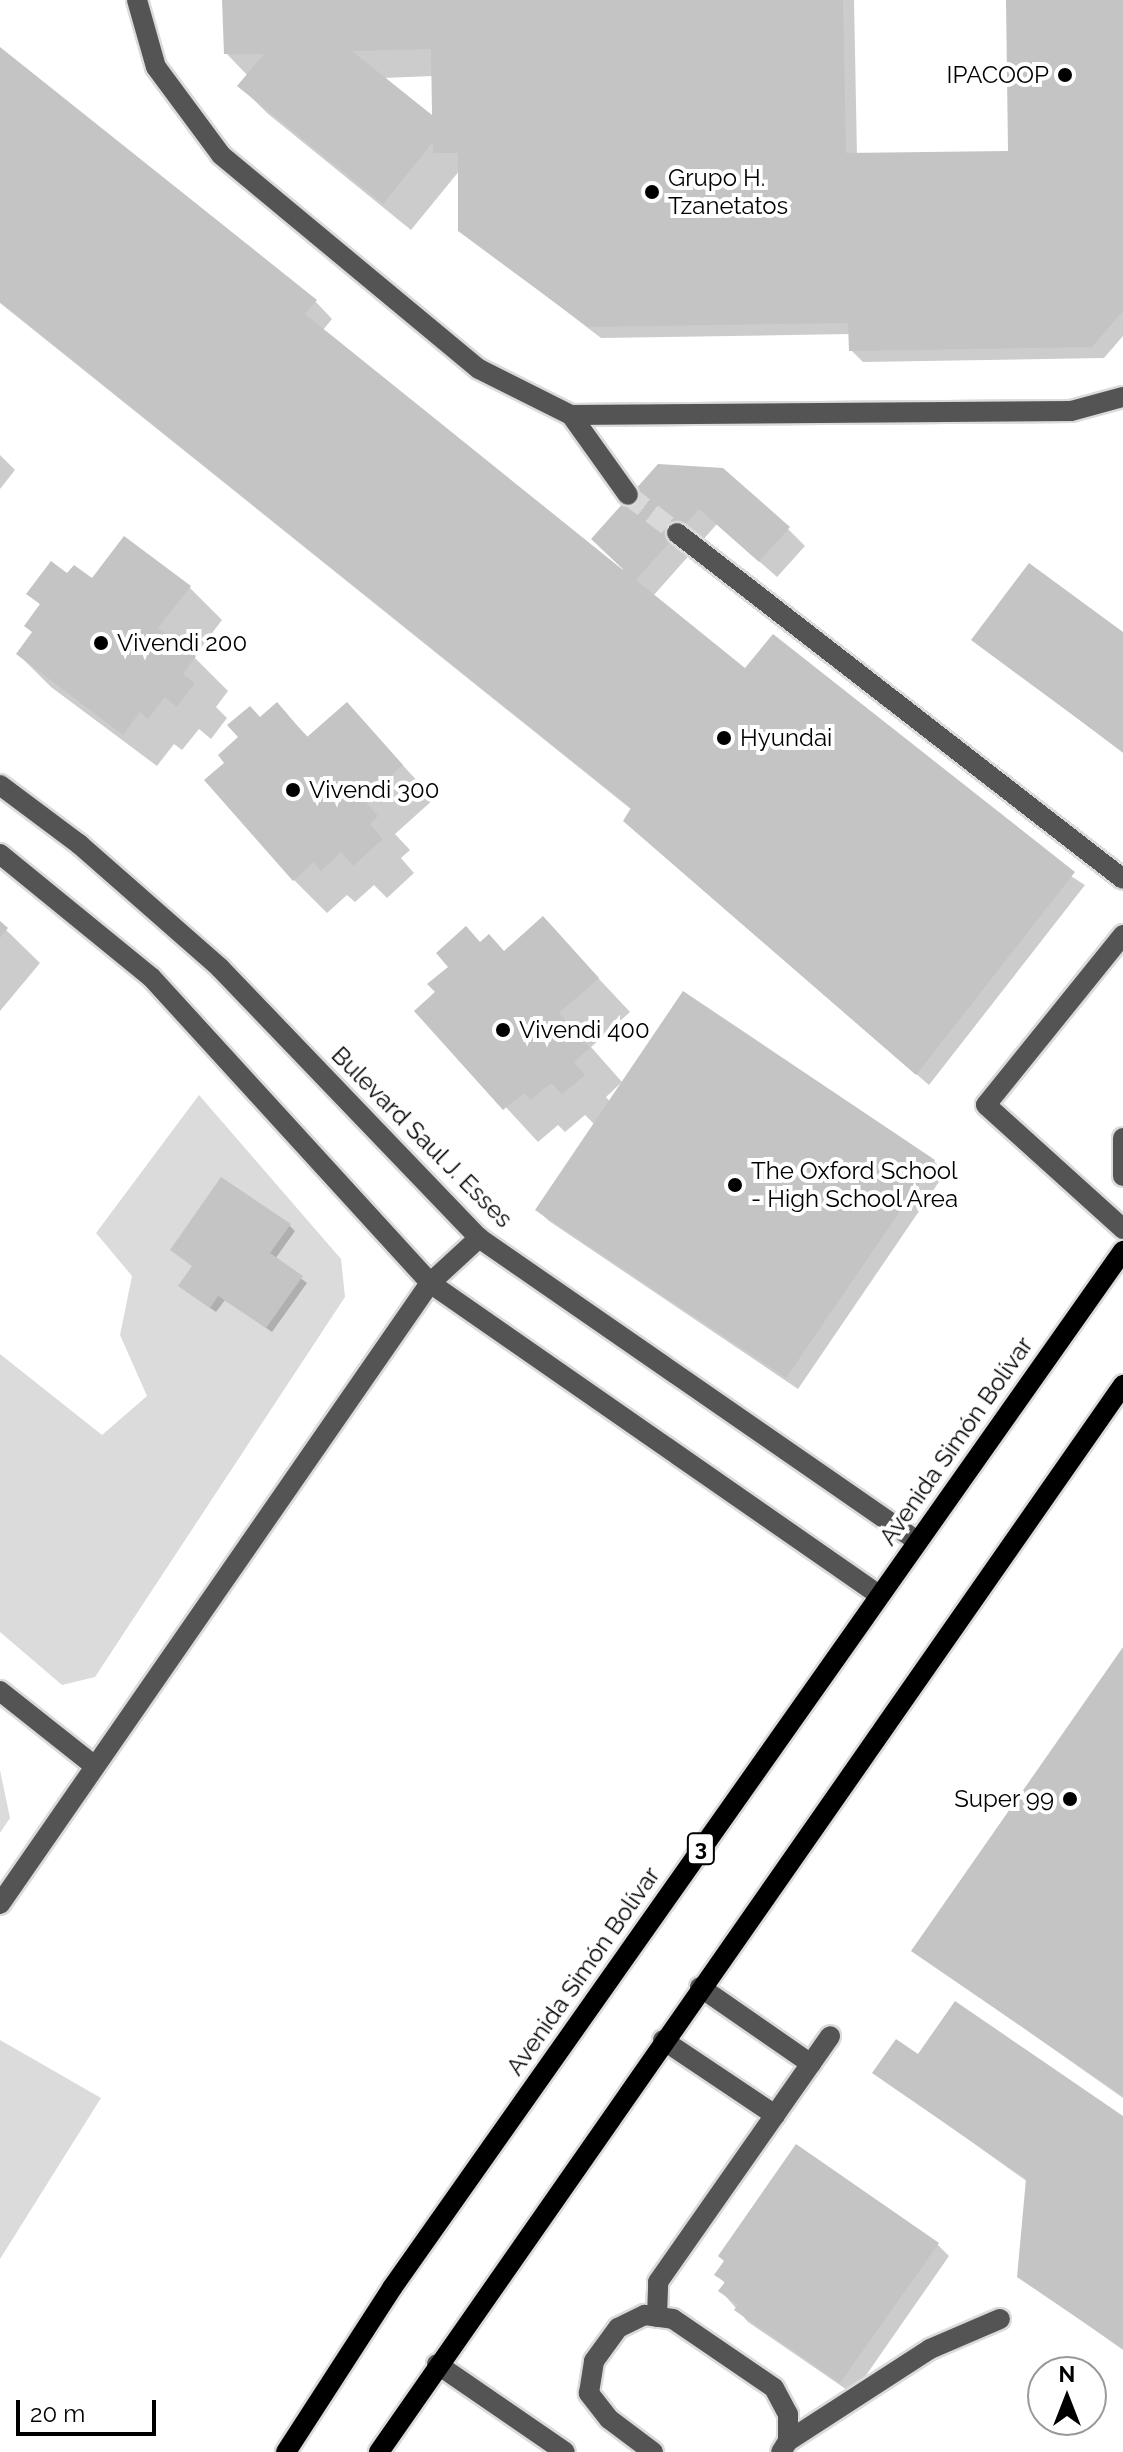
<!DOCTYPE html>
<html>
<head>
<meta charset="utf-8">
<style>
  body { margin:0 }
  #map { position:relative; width:1123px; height:2452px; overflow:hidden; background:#fff; font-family:Raleway,sans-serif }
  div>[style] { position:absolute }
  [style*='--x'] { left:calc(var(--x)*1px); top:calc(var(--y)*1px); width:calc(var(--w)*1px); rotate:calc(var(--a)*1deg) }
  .green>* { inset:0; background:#dbdbdb }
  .shadow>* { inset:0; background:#0003 }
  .building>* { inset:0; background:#c4c4c4 }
  .minor-tunnel>* { height:20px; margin-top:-10px; transform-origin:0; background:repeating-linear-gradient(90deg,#d9d9d9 0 20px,transparent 0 30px) }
  .roads { filter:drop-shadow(2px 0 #dbdbdb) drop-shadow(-2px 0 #dbdbdb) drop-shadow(0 2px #dbdbdb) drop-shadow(0 -2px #dbdbdb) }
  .minor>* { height:20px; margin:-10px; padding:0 10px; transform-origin:10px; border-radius:10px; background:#545454 }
  .major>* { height:20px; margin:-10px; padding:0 10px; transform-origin:10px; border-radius:10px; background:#000 }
  .dots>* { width:22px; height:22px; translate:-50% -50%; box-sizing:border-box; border:4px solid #fff; border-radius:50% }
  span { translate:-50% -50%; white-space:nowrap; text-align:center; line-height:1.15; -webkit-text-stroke:8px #fff; paint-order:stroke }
  .shield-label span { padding:2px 6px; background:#fff; border:2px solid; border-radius:6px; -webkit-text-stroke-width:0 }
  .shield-label { font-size:22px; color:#000; font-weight:700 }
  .poi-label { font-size:24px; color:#000 }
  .right { translate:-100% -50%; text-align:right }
  .left { translate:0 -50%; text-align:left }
  .street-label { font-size:24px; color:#000 }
  .north { position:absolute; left:1027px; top:2356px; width:80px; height:80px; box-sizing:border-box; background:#fff; border:2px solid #999; border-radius:50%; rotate:0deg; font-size:22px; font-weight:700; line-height:32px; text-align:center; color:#000 }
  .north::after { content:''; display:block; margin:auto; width:28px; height:36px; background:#000; clip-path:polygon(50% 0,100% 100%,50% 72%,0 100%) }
  .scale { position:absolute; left:16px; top:2400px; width:140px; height:36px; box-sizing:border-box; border:4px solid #000; border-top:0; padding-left:10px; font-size:24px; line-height:28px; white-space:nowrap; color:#000; -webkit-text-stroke:6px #fff; paint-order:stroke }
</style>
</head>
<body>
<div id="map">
  <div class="green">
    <div style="clip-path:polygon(199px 1095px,341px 1259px,345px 1297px,95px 1677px,62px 1685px,0 1632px,0 1354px,102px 1435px,147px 1396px,120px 1335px,132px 1276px,96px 1233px)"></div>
    <div style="clip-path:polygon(0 1770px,10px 1818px,0 1833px)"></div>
    <div style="clip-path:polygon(0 2040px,101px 2098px,0 2259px)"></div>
  </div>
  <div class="shadow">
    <div style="clip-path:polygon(evenodd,224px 0,854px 0,857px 155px,1010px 153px,1008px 0,1123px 0,1123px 336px,1104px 358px,863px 362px,851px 350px,850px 334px,601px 338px,460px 230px,460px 170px,411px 230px,267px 113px,240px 86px,248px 76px,226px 53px,224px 0,433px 76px,442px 123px,382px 78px,433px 76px)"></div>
    <div style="clip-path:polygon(0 50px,315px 301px,332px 319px,323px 330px,622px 571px,658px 466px,788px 529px,805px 546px,777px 577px,717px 524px,653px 596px,746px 670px,1085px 885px,929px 1085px,637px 832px,632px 810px,0 303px)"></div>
    <div style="clip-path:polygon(0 455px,15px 470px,0 489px)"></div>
    <div style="clip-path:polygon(67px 576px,189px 587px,222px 620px,194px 657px,228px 691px,216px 707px,227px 718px,211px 739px,199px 729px,182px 750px,174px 744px,157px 766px,51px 687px,18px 654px,34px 633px,42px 606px,29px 593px)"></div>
    <div style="clip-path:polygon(1123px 635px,1123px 753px,974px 640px)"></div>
    <div style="clip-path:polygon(277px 705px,309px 738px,347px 705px,434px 799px,395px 834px,410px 850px,401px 858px,414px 873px,387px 898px,374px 885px,355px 902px,347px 895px,327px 913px,294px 880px,227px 763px)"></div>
    <div style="clip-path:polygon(543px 919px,630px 1012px,591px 1047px,622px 1082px,606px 1097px,610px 1102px,934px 1161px,945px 1173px,798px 1389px,549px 1221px,537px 1210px,595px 1125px,585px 1115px,565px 1132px,558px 1125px,538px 1142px,417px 1011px,481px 944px,505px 953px)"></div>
    <div style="clip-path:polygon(0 924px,40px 963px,0 1011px)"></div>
    <div style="clip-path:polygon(289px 1225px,295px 1231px,275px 1259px,307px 1283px,272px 1332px,225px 1300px,216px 1312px,186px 1291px)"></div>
    <div style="clip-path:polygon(1123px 1650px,1123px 2098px,914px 1951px)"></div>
    <div style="clip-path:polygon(919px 2057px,1123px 2118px,1123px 2350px,1019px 2276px,1028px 2182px,875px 2073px)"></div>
    <div style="clip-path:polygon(937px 2244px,949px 2256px,853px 2394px,748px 2322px,721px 2291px,726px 2284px,717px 2275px)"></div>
  </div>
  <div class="building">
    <div style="clip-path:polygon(evenodd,222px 0,843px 0,846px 153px,1008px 151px,1006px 0,1123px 0,1123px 311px,1092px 347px,849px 351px,848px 323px,588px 327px,458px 231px,458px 153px,433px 153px,433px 142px,383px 204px,237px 86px,264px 54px,224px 54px,222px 0,431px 49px,432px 115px,352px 51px,431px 49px)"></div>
    <div style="clip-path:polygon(0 47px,317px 300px,305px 314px,628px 574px,591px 539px,658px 464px,723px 468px,790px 527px,759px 562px,699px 509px,636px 580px,745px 668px,773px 634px,1075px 872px,916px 1075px,623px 821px,631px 808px,0 302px)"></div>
    <div style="clip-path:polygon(124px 536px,191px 586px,158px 628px,196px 656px,183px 674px,195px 683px,177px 707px,165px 697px,148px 719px,140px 712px,123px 735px,16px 654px,32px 632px,24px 626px,40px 604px,26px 594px,51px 561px,67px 573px,74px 565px,92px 578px)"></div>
    <div style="clip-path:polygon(1029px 563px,1123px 632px,1123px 752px,971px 640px)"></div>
    <div style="clip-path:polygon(277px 702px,307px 737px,347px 702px,403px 765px,364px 800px,378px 816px,370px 824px,383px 839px,353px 866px,341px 852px,321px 871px,314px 862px,293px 881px,204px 780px,224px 763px,218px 755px,238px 737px,227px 725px,250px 706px,260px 717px)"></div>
    <div style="clip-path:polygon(543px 916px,599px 978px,559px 1013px,590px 1048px,574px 1062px,585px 1075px,562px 1094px,551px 1083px,531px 1100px,524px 1093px,503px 1110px,414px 1011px,435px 992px,427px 984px,448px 967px,436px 953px,466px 926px,480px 942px,489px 934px,504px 951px)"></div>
    <div style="clip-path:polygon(0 921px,8px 928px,0 938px)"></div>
    <div style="clip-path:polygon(683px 991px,935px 1160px,786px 1378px,535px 1210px)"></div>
    <div style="clip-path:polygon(221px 1177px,291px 1224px,270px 1253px,303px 1276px,266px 1328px,218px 1296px,210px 1308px,178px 1286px,192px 1266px,170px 1250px)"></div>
    <div style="clip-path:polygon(1123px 1647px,1123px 2096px,911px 1951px)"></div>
    <div style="clip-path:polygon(955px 2001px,1123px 2116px,1123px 2349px,1017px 2277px,1026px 2179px,872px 2073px,896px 2039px,918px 2054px)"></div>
    <div style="clip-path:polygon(796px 2144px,939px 2243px,840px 2383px,734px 2310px,738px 2305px,718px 2291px,725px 2282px,714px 2275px,724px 2261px,718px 2256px)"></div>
  </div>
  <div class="minor-tunnel">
    <div style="--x:628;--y:495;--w:62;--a:37.8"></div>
  </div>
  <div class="roads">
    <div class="minor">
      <div style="--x:137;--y:0;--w:70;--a:74.2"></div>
      <div style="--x:156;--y:67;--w:109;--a:53.5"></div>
      <div style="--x:221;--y:155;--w:335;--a:39.7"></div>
      <div style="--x:479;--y:369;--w:103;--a:26.6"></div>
      <div style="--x:571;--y:415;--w:500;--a:-0.46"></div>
      <div style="--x:1071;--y:411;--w:54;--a:-15.1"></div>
      <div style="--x:571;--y:415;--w:98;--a:54.5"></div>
      <div style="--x:677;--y:533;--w:564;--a:37.8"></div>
      <div style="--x:0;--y:785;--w:99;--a:36.8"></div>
      <div style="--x:79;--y:844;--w:188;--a:41.3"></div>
      <div style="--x:220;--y:968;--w:374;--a:46.2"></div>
      <div style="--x:479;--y:1238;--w:533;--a:34.67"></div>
      <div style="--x:0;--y:854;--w:195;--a:39.2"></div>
      <div style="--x:151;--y:977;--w:414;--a:47.6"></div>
      <div style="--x:430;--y:1283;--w:547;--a:34.79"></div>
      <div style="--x:1123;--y:935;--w:218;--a:128.9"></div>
      <div style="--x:986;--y:1105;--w:185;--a:42.1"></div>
      <div style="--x:1123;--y:1138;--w:38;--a:90"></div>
      <div style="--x:0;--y:1691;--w:117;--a:38.4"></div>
      <div style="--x:0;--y:1904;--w:755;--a:-55.3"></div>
      <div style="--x:430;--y:1283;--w:67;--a:-42.6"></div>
      <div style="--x:700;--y:1987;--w:135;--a:34.7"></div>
      <div style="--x:663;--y:2040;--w:135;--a:33.8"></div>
      <div style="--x:657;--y:2317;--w:35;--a:-88"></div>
      <div style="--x:658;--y:2282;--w:300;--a:-55"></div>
      <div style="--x:437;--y:2364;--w:155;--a:34.5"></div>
      <div style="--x:788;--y:2441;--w:169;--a:-32.9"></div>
      <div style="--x:930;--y:2349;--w:76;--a:-23.2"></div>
      <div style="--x:653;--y:2452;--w:55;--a:-143.1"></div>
      <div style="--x:609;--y:2419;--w:33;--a:-128"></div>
      <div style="--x:589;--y:2393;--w:32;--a:-81"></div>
      <div style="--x:594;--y:2361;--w:41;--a:-54"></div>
      <div style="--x:618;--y:2328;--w:30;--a:-26"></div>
      <div style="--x:645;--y:2315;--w:28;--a:8"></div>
      <div style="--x:673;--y:2319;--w:122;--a:34.3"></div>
      <div style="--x:774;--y:2388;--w:30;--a:62"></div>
      <div style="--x:788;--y:2414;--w:27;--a:90"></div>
      <div style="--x:788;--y:2441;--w:13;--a:122"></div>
    </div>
    <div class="major">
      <div style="--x:286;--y:2452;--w:195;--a:-57.1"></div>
      <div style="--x:392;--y:2288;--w:1269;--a:-54.82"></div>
      <div style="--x:379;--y:2452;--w:1301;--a:-55.11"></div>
    </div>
  </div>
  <div class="dots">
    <div style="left:1065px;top:75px;background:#000"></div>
    <div style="left:652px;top:192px;background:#000"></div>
    <div style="left:101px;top:643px;background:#000"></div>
    <div style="left:724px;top:738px;background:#000"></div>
    <div style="left:293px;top:790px;background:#000"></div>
    <div style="left:503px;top:1030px;background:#000"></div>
    <div style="left:735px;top:1185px;background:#000"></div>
    <div style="left:1070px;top:1799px;background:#000"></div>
  </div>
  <div class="shield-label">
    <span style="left:701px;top:1849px">3</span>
  </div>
  <div class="poi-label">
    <span class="right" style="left:1049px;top:75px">IPACOOP</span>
    <span class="left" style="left:668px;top:192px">Grupo H.<br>Tzanetatos</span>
    <span class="left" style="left:117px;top:643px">Vivendi 200</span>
    <span class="left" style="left:740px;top:738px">Hyundai</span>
    <span class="left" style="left:309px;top:790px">Vivendi 300</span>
    <span class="left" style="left:519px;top:1030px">Vivendi 400</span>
    <span class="left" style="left:751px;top:1185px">The Oxford School<br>- High School Area</span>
    <span class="right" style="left:1054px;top:1799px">Super 99</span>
  </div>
  <div class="street-label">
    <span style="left:422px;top:1137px;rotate:45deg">Bulevard Saul J. Esses</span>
    <span style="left:956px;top:1441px;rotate:-55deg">Avenida Simón Bolívar</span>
    <span style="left:583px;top:1971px;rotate:-55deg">Avenida Simón Bolívar</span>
  </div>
  <div class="north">N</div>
  <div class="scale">20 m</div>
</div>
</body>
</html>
